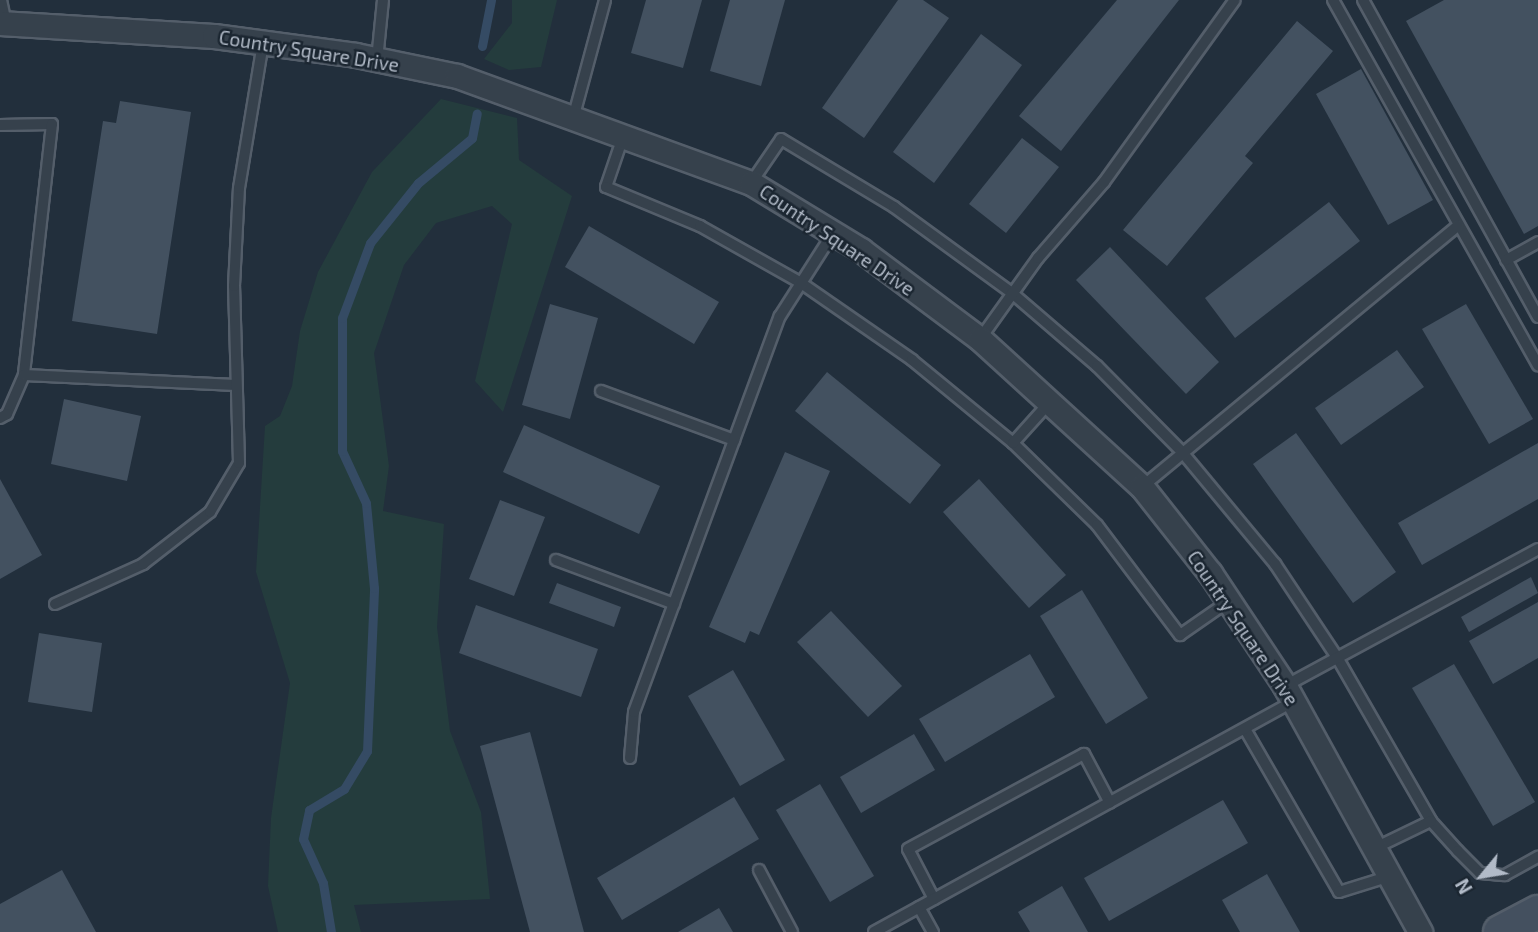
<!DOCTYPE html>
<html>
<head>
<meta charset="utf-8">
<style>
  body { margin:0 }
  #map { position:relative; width:1538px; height:932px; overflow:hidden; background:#222f3c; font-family:"Exo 2",sans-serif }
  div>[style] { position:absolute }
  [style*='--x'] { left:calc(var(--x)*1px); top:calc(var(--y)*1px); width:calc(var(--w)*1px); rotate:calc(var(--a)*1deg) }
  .green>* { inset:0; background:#243c3d }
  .stream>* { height:9px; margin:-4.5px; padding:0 4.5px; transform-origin:4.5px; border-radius:4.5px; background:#354b64 }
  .building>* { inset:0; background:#435160 }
  .roads { filter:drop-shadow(2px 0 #545e6a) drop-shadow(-2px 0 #545e6a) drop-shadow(0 2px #545e6a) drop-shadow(0 -2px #545e6a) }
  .service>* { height:10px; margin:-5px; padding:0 5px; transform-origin:5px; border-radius:5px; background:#36414c }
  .minor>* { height:23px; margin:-11.5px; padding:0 11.5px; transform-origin:11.5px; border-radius:11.5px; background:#36414c }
  .secondary>* { height:32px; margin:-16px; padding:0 16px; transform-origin:16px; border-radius:16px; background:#44505f }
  span { translate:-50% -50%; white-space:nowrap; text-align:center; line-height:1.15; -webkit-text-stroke:5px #1b2631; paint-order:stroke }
  .street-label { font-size:19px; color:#b2bbc8 }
  .north { position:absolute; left:1447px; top:841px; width:70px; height:70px; -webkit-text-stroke:5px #1b2631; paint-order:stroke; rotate:240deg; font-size:19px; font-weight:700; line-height:28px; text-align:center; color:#b2bbc8 }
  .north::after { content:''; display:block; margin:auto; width:24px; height:32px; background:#b2bbc8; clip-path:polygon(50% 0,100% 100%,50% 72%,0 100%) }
</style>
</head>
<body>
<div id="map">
  <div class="green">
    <div style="clip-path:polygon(512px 0,557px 0,541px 67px,509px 70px,484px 59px,512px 23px)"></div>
    <div style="clip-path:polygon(441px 99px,517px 118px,519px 160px,572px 196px,503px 412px,475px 381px,512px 224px,492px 206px,436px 223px,404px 265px,374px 353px,389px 466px,383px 511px,444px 524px,437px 627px,450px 731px,481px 812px,490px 899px,354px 905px,361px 932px,278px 932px,268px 886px,271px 818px,290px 683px,256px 572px,265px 426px,280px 416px,292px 386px,300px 331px,318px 272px,372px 172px)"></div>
  </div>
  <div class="stream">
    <div style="--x:482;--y:46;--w:47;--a:-78.9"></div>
    <div style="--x:331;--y:932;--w:50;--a:-99.3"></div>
    <div style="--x:323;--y:883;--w:48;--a:-114.4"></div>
    <div style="--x:303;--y:839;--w:30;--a:-78"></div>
    <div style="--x:309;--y:810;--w:41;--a:-31"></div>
    <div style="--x:344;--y:789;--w:44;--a:-58.8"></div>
    <div style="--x:367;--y:751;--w:163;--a:-87.5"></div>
    <div style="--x:374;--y:588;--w:85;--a:-95.4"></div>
    <div style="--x:366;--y:503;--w:57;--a:-114.8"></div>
    <div style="--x:342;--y:451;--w:133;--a:-90"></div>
    <div style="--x:342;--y:318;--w:80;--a:-69.5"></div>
    <div style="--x:370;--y:243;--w:77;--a:-51.3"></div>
    <div style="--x:418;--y:183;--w:70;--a:-39.8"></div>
    <div style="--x:472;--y:138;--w:25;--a:-79"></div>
  </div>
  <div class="building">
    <div style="clip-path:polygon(646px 0,702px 0,683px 68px,631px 53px)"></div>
    <div style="clip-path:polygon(730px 0,785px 0,761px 86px,710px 71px)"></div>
    <div style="clip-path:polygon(898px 0,923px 0,949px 18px,864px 138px,822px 108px)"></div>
    <div style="clip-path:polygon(1117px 0,1179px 0,1061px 151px,1019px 116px)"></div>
    <div style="clip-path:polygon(1444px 0,1538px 0,1538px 226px,1524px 234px,1406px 21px)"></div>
    <div style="clip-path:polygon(1297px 21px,1333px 51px,1245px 156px,1253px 163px,1167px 266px,1123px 230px)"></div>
    <div style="clip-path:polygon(981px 34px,1022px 65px,934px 183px,893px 152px)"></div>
    <div style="clip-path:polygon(1361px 69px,1433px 200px,1388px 225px,1316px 94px)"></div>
    <div style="clip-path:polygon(120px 101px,191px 112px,157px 334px,72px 321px,103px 121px,116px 123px)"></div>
    <div style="clip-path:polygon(1022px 138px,1059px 167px,1006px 233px,969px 204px)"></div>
    <div style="clip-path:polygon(1329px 202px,1360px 241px,1235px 338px,1205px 298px)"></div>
    <div style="clip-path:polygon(589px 226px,719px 302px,694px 344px,565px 267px)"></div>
    <div style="clip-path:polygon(1110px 247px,1219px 362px,1186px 394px,1076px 280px)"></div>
    <div style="clip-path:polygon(550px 304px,598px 318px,570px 419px,522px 405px)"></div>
    <div style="clip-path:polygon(1466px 304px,1533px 419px,1489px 444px,1422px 329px)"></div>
    <div style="clip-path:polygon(1397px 350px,1424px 387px,1341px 445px,1315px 408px)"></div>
    <div style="clip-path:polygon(827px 372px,941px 465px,910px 504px,795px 411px)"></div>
    <div style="clip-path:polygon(64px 399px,141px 416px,127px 481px,51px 464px)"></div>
    <div style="clip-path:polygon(524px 425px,660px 486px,639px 534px,503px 472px)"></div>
    <div style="clip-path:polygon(1296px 433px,1396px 572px,1353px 603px,1253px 464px)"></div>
    <div style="clip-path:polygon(1538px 443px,1538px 499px,1422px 565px,1398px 523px)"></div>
    <div style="clip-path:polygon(785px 452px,830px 471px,759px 635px,750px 631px,745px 643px,709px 627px)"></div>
    <div style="clip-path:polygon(0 479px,42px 555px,0 579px)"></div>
    <div style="clip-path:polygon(979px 479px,1066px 575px,1029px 608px,943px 512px)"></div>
    <div style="clip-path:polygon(500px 500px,545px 517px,514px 596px,469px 579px)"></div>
    <div style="clip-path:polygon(1531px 577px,1538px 593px,1469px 632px,1461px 617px)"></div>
    <div style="clip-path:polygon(557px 583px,621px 607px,614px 627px,549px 603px)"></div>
    <div style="clip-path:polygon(1082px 590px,1148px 698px,1106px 724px,1040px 616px)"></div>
    <div style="clip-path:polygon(1538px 602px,1538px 658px,1493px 684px,1469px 641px)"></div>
    <div style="clip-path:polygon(476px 605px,598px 649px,581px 697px,459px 653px)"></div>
    <div style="clip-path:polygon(831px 611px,902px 686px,868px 717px,797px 642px)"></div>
    <div style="clip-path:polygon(39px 633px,102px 643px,92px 712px,28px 702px)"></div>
    <div style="clip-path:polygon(1030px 654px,1055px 697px,945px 762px,919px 719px)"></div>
    <div style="clip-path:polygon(1454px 664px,1535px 802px,1493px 826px,1412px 688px)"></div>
    <div style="clip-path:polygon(733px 670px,785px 760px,740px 786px,688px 696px)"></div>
    <div style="clip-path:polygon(530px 732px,584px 932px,530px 932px,480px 746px)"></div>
    <div style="clip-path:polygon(914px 734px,935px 770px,861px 813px,840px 777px)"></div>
    <div style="clip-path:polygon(820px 784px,874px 876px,830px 902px,776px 810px)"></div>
    <div style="clip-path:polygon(734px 797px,759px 839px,622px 920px,597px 878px)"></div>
    <div style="clip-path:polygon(1223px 800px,1248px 843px,1109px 921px,1084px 878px)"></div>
    <div style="clip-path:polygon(62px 870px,96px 932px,0 932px,0 904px)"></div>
    <div style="clip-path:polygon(1267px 874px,1300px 932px,1240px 932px,1222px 900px)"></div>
    <div style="clip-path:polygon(1062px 886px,1088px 932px,1030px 932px,1018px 912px)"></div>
    <div style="clip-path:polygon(719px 908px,733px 932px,678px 932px)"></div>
  </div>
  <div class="roads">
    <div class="service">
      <div style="--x:1;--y:0;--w:24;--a:78"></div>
      <div style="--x:1333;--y:0;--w:419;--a:60.7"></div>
      <div style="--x:1363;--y:0;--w:362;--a:61.1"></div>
      <div style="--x:377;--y:60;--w:60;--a:-84.3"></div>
      <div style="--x:574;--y:115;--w:119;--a:-74.9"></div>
      <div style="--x:0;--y:125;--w:52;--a:-1.1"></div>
      <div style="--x:52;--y:124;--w:253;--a:96.4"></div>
      <div style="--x:24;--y:375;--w:43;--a:113.6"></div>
      <div style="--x:7;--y:414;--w:8;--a:150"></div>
      <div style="--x:624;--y:134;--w:56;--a:108.8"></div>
      <div style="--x:606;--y:187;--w:102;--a:22.5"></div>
      <div style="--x:700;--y:226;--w:116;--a:29.4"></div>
      <div style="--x:801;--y:283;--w:135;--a:34.7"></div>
      <div style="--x:912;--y:360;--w:131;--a:39.4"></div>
      <div style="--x:1013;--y:443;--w:117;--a:44.3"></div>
      <div style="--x:1097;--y:525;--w:138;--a:53"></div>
      <div style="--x:1180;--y:635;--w:60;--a:-34.8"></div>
      <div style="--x:751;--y:183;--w:53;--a:-55.7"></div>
      <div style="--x:781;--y:139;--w:132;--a:31"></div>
      <div style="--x:894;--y:207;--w:146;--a:36.1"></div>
      <div style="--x:1012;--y:293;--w:112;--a:40.7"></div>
      <div style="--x:1097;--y:366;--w:121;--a:45.3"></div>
      <div style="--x:1182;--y:452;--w:146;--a:50.3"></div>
      <div style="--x:1275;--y:564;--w:114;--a:56.4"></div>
      <div style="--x:1338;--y:659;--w:187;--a:60.1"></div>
      <div style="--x:1431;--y:821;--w:40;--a:48"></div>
      <div style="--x:1458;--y:851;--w:31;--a:45"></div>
      <div style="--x:1480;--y:873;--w:25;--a:5"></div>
      <div style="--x:1505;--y:875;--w:38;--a:-29"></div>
      <div style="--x:1506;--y:260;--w:37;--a:-29"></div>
      <div style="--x:980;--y:339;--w:100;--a:-54.4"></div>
      <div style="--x:1038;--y:258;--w:101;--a:-49"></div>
      <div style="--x:1104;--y:182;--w:224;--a:-54.3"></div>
      <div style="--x:24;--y:375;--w:212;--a:2.7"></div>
      <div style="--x:601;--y:391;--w:142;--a:20.2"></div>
      <div style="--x:1013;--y:443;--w:57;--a:-47.9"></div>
      <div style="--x:1142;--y:487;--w:411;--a:-39.6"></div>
      <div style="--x:556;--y:560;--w:126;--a:20.4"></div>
      <div style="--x:55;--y:604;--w:97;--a:-24.4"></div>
      <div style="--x:143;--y:564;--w:85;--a:-37.8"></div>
      <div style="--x:210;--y:512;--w:57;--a:-59.4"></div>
      <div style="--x:239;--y:463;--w:177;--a:-91.6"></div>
      <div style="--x:234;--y:286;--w:98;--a:-87.1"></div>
      <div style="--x:239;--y:188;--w:147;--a:-80.6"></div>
      <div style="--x:1285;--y:686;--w:288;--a:-28.4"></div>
      <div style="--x:1245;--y:729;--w:188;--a:60"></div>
      <div style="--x:1339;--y:892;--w:53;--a:-17.4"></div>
      <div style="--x:630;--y:758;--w:46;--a:-85"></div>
      <div style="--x:634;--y:712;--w:422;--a:-69.8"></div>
      <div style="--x:780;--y:316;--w:98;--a:-57.4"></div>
      <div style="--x:1375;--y:848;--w:62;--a:-25.7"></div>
      <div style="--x:759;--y:870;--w:70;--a:62"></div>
      <div style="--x:934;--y:899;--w:56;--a:-117.5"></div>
      <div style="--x:908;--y:849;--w:200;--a:-28.4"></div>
      <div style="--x:1084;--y:754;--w:55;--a:62"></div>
      <div style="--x:919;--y:907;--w:29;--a:61"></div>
      <div style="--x:874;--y:932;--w:478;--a:-28.8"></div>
    </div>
    <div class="minor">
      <div style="--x:0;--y:23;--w:214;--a:3.5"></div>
      <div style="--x:214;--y:36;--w:143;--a:7.6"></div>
      <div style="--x:356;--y:55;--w:103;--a:11.7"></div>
      <div style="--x:457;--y:76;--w:313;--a:20"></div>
      <div style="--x:751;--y:183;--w:129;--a:31.3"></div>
      <div style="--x:861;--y:250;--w:149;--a:36.8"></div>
      <div style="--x:980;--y:339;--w:219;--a:42.4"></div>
      <div style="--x:1142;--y:487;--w:110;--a:51.7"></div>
      <div style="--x:1210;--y:573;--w:136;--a:56.4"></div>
      <div style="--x:1285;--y:686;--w:281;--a:61.2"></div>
    </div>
    <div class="secondary">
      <div style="--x:1500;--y:932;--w:43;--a:-27.8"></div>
    </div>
  </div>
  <div class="street-label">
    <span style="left:309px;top:51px;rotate:9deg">Country Square Drive</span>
    <span style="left:837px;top:240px;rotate:34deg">Country Square Drive</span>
    <span style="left:1243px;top:628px;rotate:56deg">Country Square Drive</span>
  </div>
  <div class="north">N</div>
</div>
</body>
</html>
